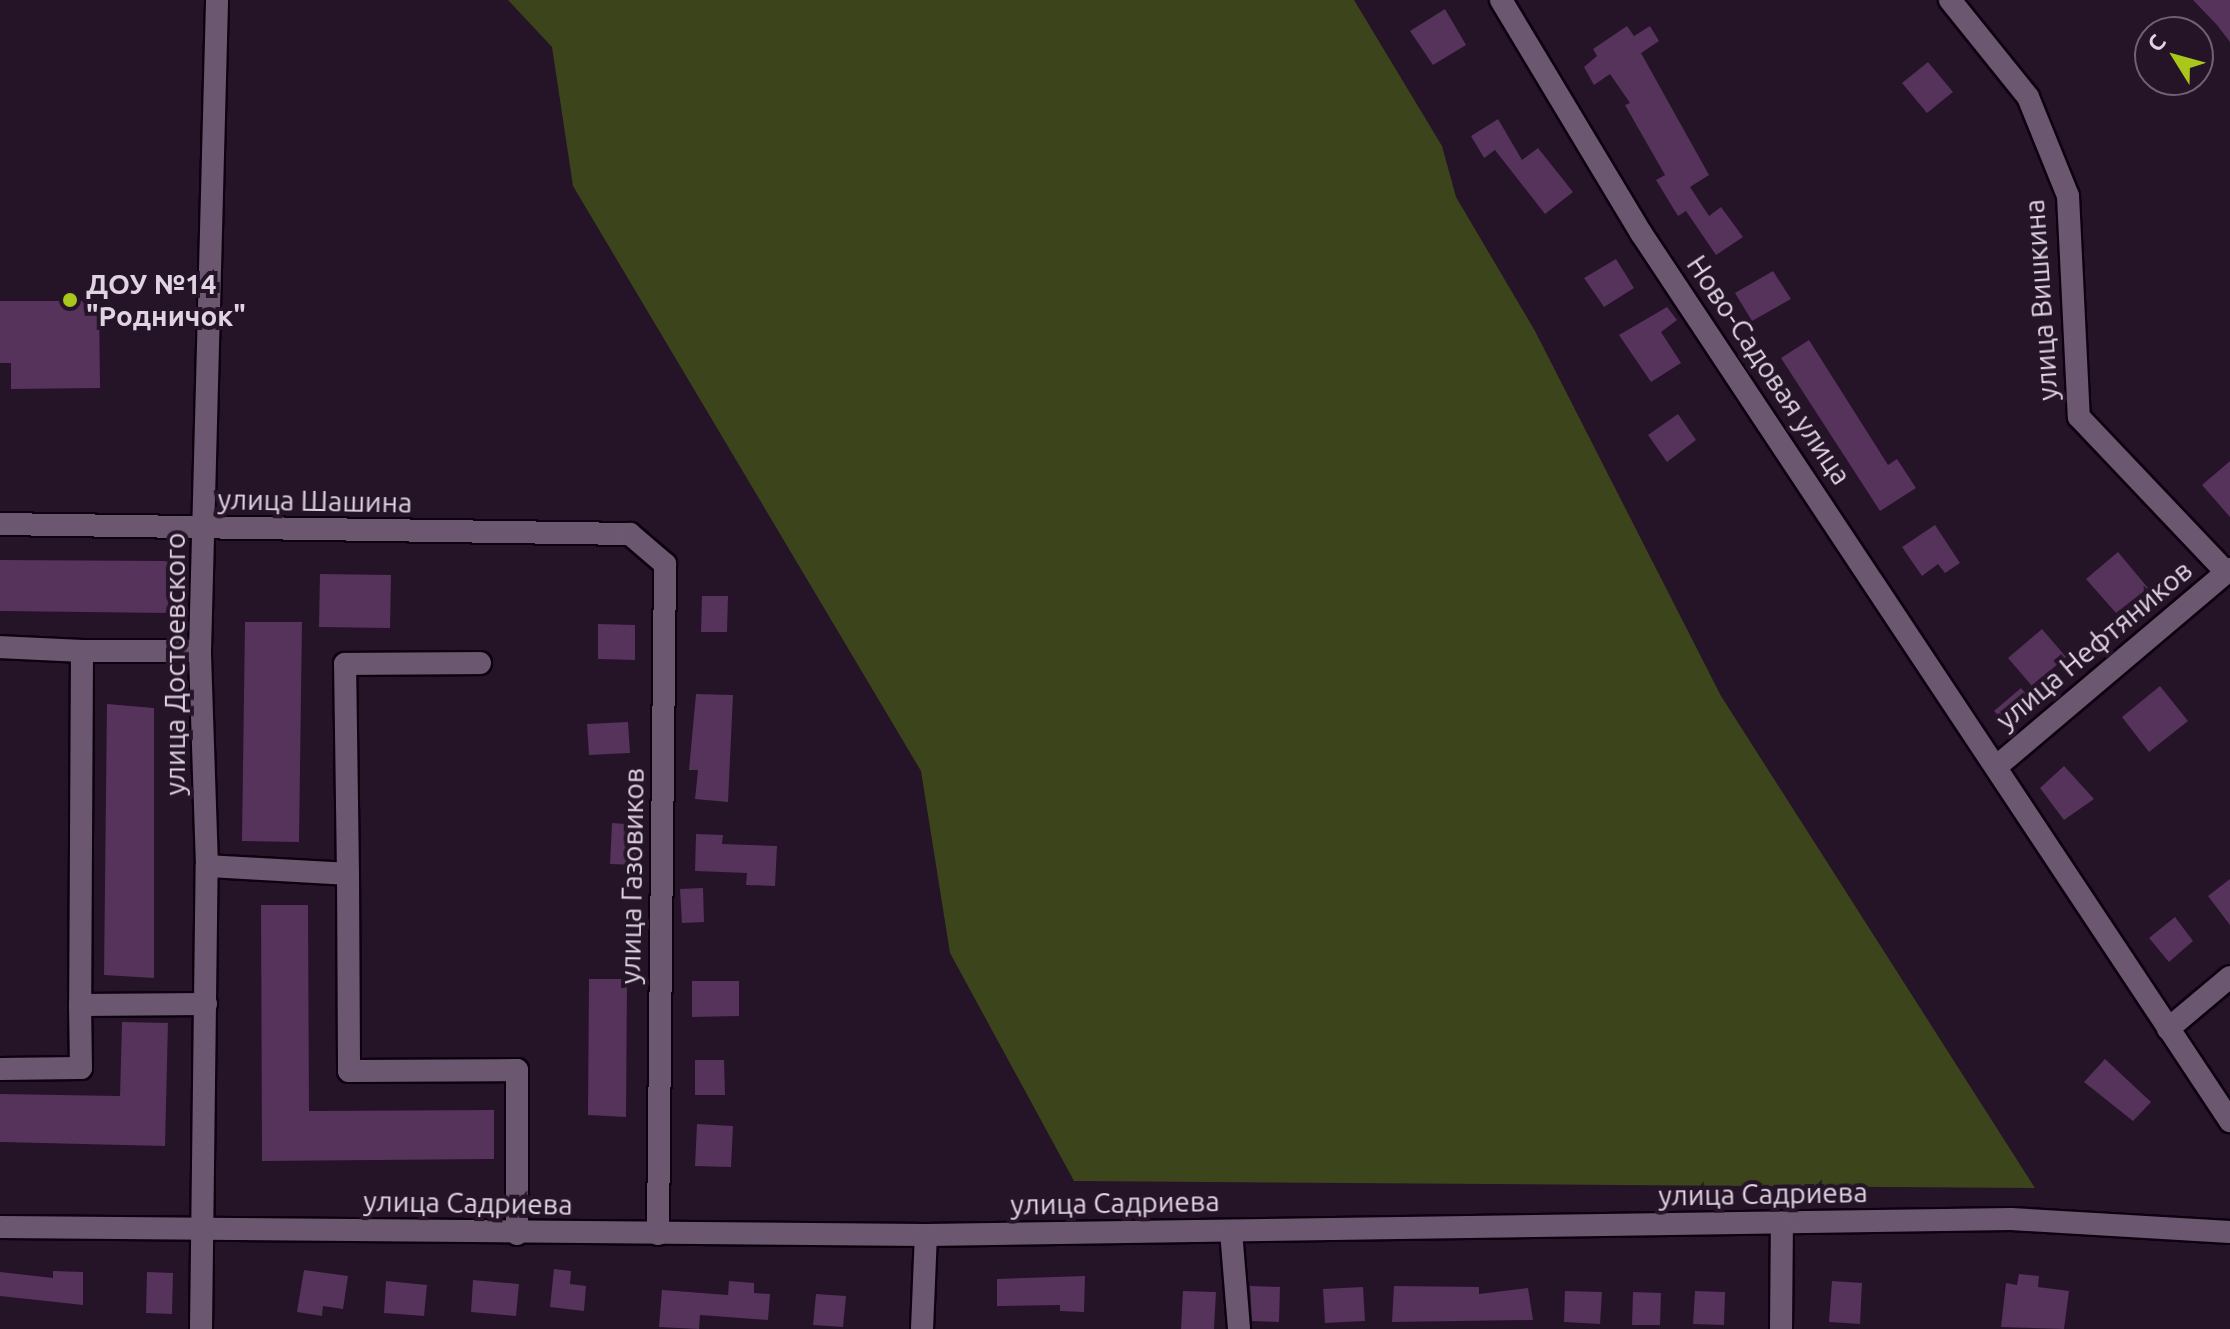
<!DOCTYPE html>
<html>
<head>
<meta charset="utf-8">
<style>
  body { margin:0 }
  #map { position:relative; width:2230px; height:1329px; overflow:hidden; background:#251328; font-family:Ubuntu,sans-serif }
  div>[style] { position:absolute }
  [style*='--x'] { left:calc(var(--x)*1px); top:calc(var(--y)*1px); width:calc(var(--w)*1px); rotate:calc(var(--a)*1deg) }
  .green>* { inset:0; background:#3b441a }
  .building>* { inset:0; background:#55335b }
  .roads { filter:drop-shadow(2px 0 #0d0110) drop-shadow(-2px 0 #0d0110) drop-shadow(0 2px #0d0110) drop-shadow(0 -2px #0d0110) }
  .minor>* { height:22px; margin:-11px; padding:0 11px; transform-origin:11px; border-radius:11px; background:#6c5770 }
  .dots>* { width:22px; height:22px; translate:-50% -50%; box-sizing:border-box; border:4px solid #251328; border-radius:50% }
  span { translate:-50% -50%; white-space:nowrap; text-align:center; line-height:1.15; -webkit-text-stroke:8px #251328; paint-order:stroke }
  .poi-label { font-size:28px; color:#e0d4e2; font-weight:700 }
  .left { translate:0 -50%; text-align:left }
  .street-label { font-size:28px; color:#e0d4e2 }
  .north { position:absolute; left:2134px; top:16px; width:80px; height:80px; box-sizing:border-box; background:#251328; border:2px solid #706072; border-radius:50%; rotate:307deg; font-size:22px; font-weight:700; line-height:32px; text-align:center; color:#e0d4e2 }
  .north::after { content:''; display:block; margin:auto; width:28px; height:36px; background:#a9c71a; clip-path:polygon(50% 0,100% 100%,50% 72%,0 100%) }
</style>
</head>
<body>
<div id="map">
  <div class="green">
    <div style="clip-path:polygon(508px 0,1354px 0,1442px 146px,1456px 197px,1535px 331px,1721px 696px,2035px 1188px,1074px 1181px,950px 953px,921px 771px,573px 186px,552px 47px)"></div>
  </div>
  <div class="building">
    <div style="clip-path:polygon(2193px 0,2230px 0,2230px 42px,2217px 25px)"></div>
    <div style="clip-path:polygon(1445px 9px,1466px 45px,1433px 65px,1410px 31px)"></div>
    <div style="clip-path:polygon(1627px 26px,1634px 36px,1650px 26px,1659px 41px,1641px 53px,1709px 175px,1690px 187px,1709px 216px,1721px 207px,1743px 237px,1716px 255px,1686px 211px,1678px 216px,1656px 180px,1665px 175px,1625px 105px,1630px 103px,1610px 74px,1594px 85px,1584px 67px,1597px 56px,1593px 49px)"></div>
    <div style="clip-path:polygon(1928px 62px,1953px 92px,1927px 113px,1902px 83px)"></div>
    <div style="clip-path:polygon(1498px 119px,1522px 160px,1538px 148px,1573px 192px,1545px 214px,1495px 150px,1484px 158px,1471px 136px)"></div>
    <div style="clip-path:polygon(1616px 259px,1634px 288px,1604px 307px,1584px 278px)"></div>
    <div style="clip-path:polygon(1773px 271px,1791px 299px,1752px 321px,1735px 293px)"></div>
    <div style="clip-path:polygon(0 301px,99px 301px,100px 388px,11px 389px,11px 363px,0 363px)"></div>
    <div style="clip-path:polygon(1667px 307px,1677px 320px,1661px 332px,1681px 363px,1651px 382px,1619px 335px)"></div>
    <div style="clip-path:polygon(1809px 340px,1888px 465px,1897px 459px,1916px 488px,1880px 511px,1781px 358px)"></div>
    <div style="clip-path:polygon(1678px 414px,1696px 440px,1667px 462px,1648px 435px)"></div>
    <div style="clip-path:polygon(2230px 461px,2230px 517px,2202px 485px)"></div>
    <div style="clip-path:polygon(1935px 525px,1960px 563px,1945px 573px,1938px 564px,1922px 576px,1902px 547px)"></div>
    <div style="clip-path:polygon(2118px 552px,2148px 588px,2116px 613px,2086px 579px)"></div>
    <div style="clip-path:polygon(0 560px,169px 561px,168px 613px,0 611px)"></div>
    <div style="clip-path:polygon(320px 574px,391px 575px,390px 628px,319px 627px)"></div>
    <div style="clip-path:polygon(702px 596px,728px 596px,727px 632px,701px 632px)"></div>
    <div style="clip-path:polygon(245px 622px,302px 622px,299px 842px,242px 841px)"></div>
    <div style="clip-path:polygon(598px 624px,635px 625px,635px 660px,598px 659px)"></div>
    <div style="clip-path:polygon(2042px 629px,2066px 657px,2032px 686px,2008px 658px)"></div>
    <div style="clip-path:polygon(2160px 686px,2188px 721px,2149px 752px,2122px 717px)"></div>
    <div style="clip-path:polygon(2021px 688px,2034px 703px,2008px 726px,1994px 711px)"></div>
    <div style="clip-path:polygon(696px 694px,733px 695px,728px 802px,695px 799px,698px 770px,689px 770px)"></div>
    <div style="clip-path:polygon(107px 704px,154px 708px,154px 978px,104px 975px)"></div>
    <div style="clip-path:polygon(628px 722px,630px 753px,589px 755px,587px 724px)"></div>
    <div style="clip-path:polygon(2064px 766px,2094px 799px,2064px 820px,2040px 788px)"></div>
    <div style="clip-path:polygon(612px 823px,640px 825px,637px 865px,610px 864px)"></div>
    <div style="clip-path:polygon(696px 834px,723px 835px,722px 844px,777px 846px,775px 886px,746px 885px,747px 873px,695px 871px)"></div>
    <div style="clip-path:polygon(2230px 879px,2230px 925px,2208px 896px)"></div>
    <div style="clip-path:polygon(703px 888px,704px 922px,682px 923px,680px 889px)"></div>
    <div style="clip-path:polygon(261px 905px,308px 905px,309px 1111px,494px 1110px,494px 1159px,262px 1161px)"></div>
    <div style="clip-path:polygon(2175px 917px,2193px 941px,2169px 962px,2149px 938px)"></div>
    <div style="clip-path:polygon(589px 979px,627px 979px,626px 1117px,588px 1115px)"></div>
    <div style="clip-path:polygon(692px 981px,739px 981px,739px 1016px,692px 1017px)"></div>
    <div style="clip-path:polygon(122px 1022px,168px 1023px,165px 1146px,0 1142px,0 1094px,120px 1096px)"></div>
    <div style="clip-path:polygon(2105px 1059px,2151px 1102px,2133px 1121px,2084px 1082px)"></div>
    <div style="clip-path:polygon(695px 1060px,724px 1060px,725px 1095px,695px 1095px)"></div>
    <div style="clip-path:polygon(697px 1124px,733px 1126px,731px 1167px,695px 1166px)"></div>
    <div style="clip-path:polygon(554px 1269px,571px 1271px,570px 1284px,586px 1286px,584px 1311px,550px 1307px)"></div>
    <div style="clip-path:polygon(304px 1270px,348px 1276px,343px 1309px,323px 1306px,322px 1316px,297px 1312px)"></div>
    <div style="clip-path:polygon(53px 1271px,83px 1272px,83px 1305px,0 1296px,0 1272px,53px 1278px)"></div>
    <div style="clip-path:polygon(147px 1272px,173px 1273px,172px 1314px,146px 1313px)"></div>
    <div style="clip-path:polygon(2019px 1274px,2039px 1276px,2038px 1287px,2069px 1291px,2064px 1329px,2001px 1327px,2006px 1283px,2017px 1285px)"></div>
    <div style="clip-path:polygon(1085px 1276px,1084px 1312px,1060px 1311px,1060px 1305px,997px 1306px,997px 1279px)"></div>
    <div style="clip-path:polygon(473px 1280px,519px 1284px,516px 1316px,471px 1312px)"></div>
    <div style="clip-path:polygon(386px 1281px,427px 1285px,424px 1316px,384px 1313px)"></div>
    <div style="clip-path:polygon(729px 1281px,754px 1283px,754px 1293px,770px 1294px,768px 1320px,700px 1315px,699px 1329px,659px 1327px,662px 1290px,728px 1295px)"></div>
    <div style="clip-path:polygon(1832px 1281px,1862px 1283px,1860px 1324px,1829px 1322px)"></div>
    <div style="clip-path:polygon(1250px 1286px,1280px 1287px,1279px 1322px,1252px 1321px)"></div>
    <div style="clip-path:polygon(1394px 1286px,1479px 1287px,1479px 1294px,1528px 1288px,1533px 1320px,1392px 1322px)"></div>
    <div style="clip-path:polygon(1363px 1287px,1365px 1321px,1325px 1323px,1323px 1289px)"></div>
    <div style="clip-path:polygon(1183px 1291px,1216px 1292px,1214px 1329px,1181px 1329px)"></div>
    <div style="clip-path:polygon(1565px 1291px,1602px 1292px,1600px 1324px,1564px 1322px)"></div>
    <div style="clip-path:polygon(1695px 1291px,1725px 1292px,1724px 1325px,1693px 1324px)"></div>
    <div style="clip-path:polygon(1633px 1292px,1661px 1293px,1660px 1325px,1632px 1325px)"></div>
    <div style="clip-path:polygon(816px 1294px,846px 1296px,843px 1327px,813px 1325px)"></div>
  </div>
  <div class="roads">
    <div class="minor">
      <div style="--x:1501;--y:0;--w:272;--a:59"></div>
      <div style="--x:1641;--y:233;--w:1066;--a:56.44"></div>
      <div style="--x:1950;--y:0;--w:124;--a:51.2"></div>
      <div style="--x:2028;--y:97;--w:107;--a:68"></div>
      <div style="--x:2068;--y:196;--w:221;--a:87.2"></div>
      <div style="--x:2079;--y:417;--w:214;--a:46.5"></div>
      <div style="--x:0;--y:524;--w:630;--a:0.91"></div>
      <div style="--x:630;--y:534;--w:46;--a:40.6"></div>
      <div style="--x:665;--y:564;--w:670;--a:90.6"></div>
      <div style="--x:0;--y:647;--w:82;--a:2.8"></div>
      <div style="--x:82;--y:651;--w:354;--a:90.3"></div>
      <div style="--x:82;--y:651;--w:118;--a:0"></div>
      <div style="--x:1996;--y:767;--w:307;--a:-40.2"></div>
      <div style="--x:207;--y:866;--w:141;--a:3.2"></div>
      <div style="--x:348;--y:874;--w:197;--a:89.7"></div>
      <div style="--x:349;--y:1071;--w:168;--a:-0.3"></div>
      <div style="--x:517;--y:1070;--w:164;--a:90"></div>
      <div style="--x:348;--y:874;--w:210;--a:-90.8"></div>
      <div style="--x:345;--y:664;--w:135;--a:-0.4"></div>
      <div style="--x:2168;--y:1029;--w:81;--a:-40"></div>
      <div style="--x:0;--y:1069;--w:81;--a:-0.7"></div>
      <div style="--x:81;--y:1068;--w:63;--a:-90.9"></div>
      <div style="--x:80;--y:1005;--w:126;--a:-0.5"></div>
      <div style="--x:0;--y:1227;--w:926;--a:0.49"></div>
      <div style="--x:926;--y:1235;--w:1085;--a:-0.84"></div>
      <div style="--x:2011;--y:1219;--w:219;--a:3.4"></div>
      <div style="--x:1231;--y:1231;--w:98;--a:85.3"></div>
      <div style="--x:201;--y:1329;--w:463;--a:-89.3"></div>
      <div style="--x:207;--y:866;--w:215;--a:-91.9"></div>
      <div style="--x:200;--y:651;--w:651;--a:-88.5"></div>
      <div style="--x:922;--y:1329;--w:94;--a:-87.6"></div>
      <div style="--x:1781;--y:1329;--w:105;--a:-89.5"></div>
    </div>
  </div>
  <div class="dots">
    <div style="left:70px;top:300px;background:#a9c71a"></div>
  </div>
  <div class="poi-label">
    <span class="left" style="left:86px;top:300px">ДОУ №14<br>"Родничок"</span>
  </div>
  <div class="street-label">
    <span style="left:2041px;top:300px;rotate:-94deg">улица Вишкина</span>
    <span style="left:1769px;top:370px;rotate:56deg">Ново-Садовая улица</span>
    <span style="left:315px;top:501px;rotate:1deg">улица Шашина</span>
    <span style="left:2094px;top:645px;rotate:-40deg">улица Нефтяников</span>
    <span style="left:175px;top:664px;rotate:-90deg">улица Достоевского</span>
    <span style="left:632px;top:876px;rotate:-89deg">улица Газовиков</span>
    <span style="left:1763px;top:1194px;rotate:-1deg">улица Садриева</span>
    <span style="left:468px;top:1203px;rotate:1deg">улица Садриева</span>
    <span style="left:1115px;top:1203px;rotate:-1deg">улица Садриева</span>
  </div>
  <div class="north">С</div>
</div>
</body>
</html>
